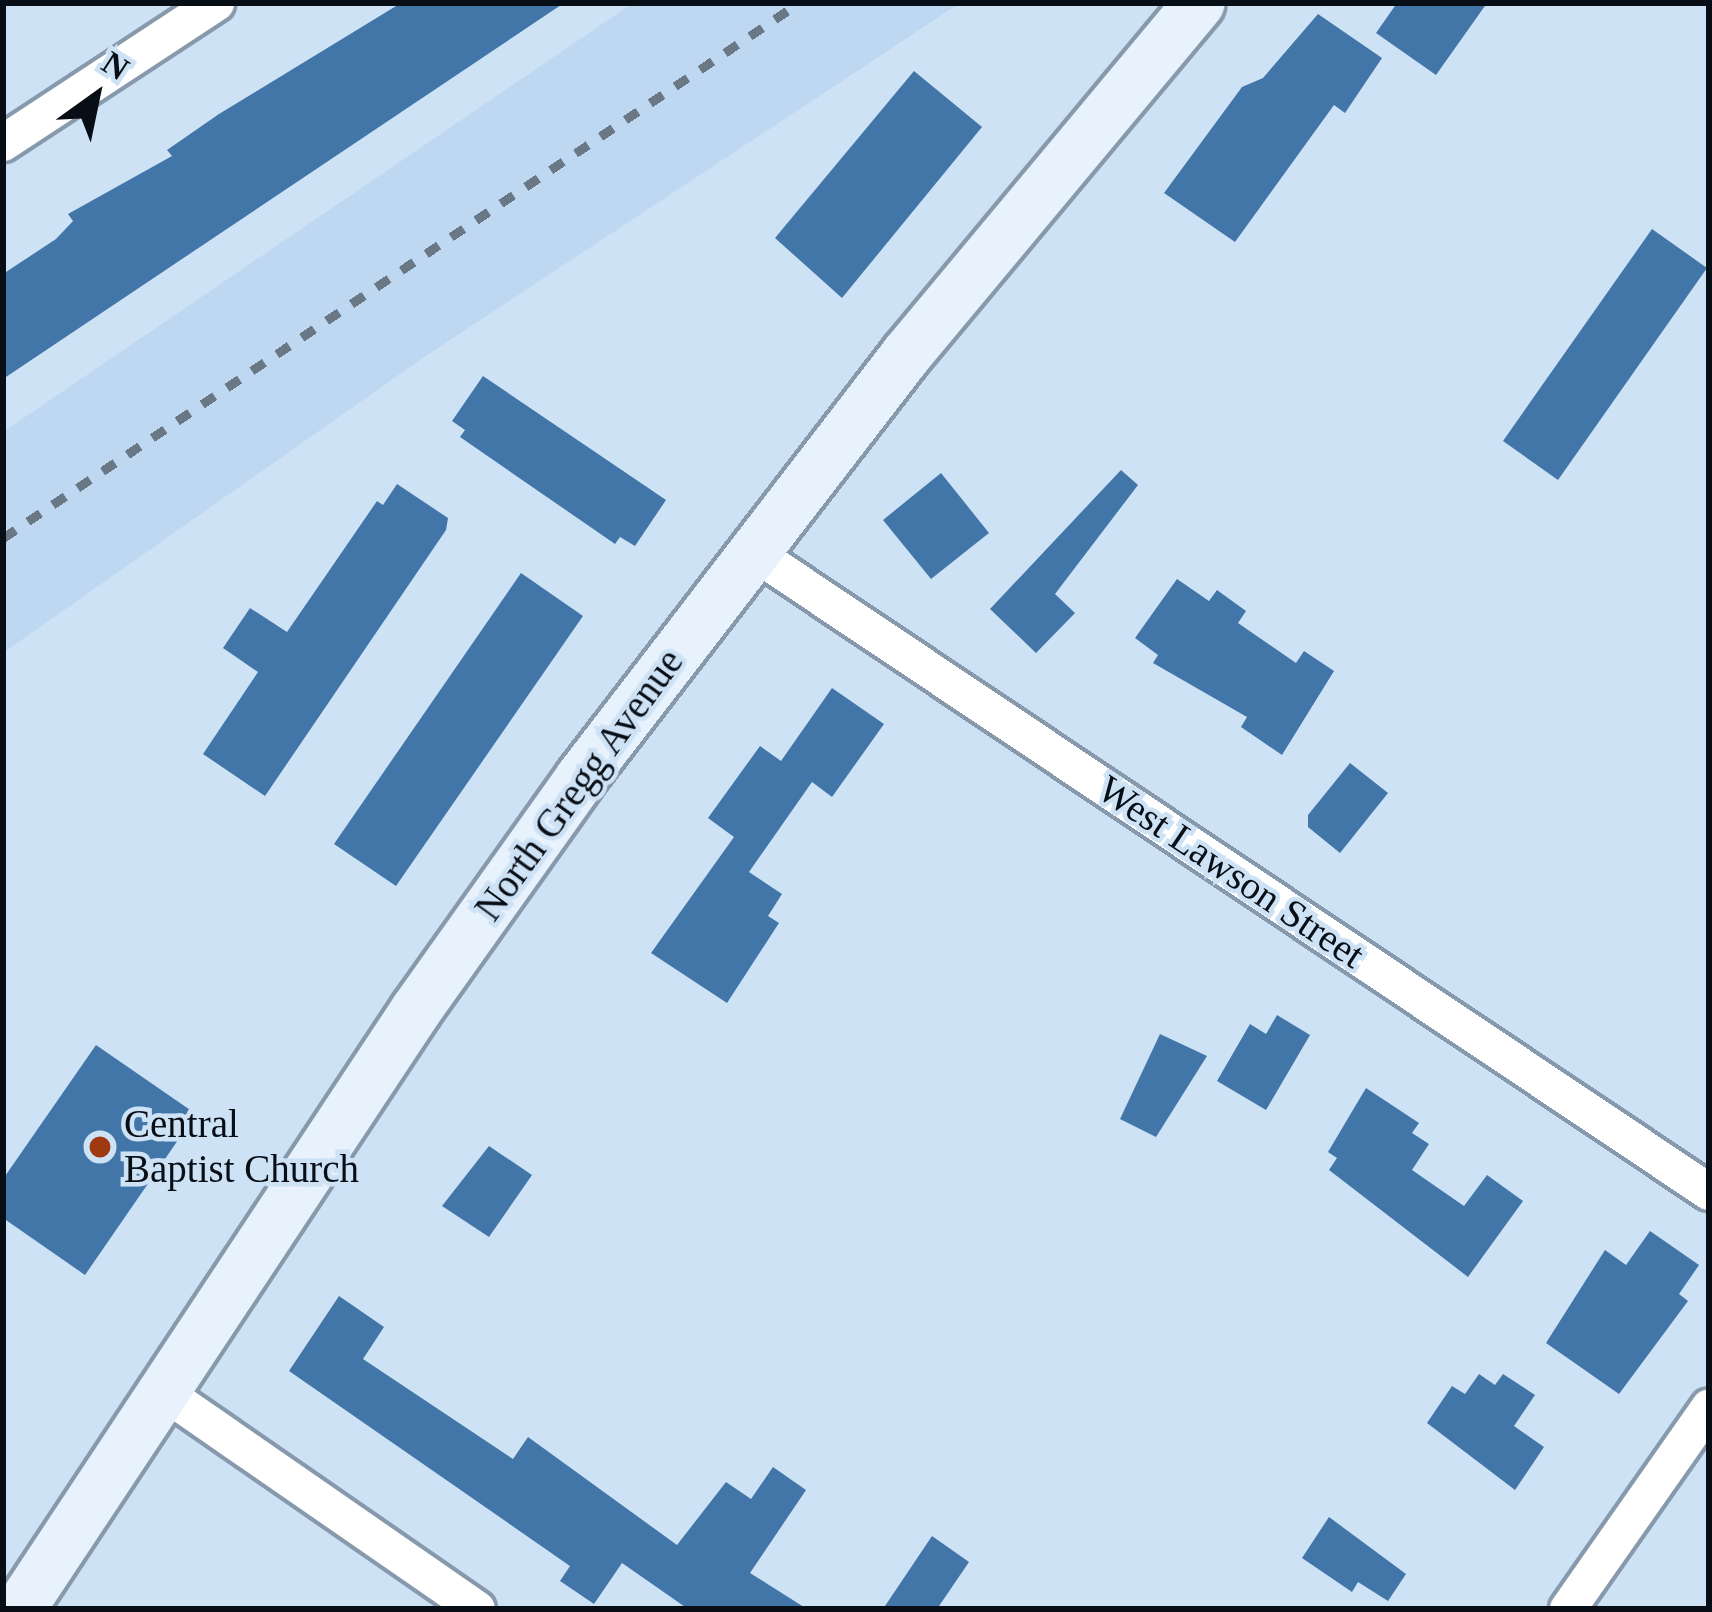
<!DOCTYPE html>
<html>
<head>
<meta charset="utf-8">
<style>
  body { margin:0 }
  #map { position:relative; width:1712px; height:1612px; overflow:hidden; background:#cee2f6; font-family:"Times New Roman",serif }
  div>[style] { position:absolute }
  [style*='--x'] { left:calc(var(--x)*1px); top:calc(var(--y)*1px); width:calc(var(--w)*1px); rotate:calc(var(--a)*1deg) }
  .built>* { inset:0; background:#bfd8f2 }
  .building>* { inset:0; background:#4376a8 }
  .roads { filter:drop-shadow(3px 0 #8799ac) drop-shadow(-3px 0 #8799ac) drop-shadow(0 3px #8799ac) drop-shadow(0 -3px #8799ac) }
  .street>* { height:36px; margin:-18px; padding:0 18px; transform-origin:18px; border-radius:18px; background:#fff }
  .secondary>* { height:51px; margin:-25.5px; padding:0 25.5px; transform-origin:25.5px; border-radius:25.5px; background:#e8f2fc }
  .rail>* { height:9px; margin-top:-4.5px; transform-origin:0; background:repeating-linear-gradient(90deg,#6a7784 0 15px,transparent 0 30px) }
  .dots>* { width:33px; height:33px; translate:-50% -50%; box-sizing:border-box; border:6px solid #cee2f6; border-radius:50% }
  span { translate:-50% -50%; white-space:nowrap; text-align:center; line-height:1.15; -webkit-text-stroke:9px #cee2f6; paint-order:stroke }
  .street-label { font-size:39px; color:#080e15 }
  .poi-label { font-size:39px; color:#080e15 }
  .left { translate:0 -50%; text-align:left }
  .frame { position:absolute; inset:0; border:6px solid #080e15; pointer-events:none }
  .north { position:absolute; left:36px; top:36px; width:120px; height:120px; -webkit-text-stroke:9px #cee2f6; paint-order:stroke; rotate:33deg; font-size:33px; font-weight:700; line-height:48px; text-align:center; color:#080e15 }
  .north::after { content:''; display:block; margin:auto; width:42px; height:54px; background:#080e15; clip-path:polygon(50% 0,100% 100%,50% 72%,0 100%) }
</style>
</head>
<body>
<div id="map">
  <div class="built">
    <div style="clip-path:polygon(633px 3px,960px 3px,420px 360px,3px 653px,3px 432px)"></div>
  </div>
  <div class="building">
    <div style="clip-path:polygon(401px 3px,564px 3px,3px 379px,3px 274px,56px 239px,73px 221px,68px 214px,172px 156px,167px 150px,219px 114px)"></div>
    <div style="clip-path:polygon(1397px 3px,1487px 3px,1436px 75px,1376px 33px)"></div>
    <div style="clip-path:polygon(1318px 14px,1382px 58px,1345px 113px,1334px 105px,1235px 242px,1164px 193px,1242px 87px,1263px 78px)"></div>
    <div style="clip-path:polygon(914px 71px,982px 127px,842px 298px,775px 238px)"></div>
    <div style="clip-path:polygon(1652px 229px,1707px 268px,1558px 480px,1503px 441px)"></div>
    <div style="clip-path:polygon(483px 376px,666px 500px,635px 546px,620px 537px,615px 544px,460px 437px,465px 430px,452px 421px)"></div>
    <div style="clip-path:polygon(1121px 470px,1138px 485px,1055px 594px,1075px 613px,1036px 653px,990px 609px)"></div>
    <div style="clip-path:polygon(941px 473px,989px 533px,931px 579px,883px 520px)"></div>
    <div style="clip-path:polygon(397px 484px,448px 518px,446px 530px,265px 796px,203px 754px,258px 672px,223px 648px,250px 608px,287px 632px,377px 501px,383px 505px)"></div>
    <div style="clip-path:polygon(521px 573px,583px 616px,396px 886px,334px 844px)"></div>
    <div style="clip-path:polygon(1177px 579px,1209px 601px,1217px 590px,1246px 611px,1238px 623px,1296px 663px,1304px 651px,1334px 671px,1282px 755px,1241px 727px,1247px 717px,1153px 663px,1158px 655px,1135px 638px)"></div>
    <div style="clip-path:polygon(832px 688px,884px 724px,832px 797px,812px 782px,749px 872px,782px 894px,768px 916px,779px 923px,727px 1003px,651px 953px,734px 837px,708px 818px,760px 746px,781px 761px)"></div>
    <div style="clip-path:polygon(1350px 763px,1388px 793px,1340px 853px,1308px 827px,1308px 815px)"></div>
    <div style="clip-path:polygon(1277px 1015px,1310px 1035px,1266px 1110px,1217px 1081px,1250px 1024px,1266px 1034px)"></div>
    <div style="clip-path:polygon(1160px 1034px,1207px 1056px,1156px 1137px,1120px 1119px)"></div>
    <div style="clip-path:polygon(96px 1045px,196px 1114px,85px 1275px,3px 1218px,3px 1179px)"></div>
    <div style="clip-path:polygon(1366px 1088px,1419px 1123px,1412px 1133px,1429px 1144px,1412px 1170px,1464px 1206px,1487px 1175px,1523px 1201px,1468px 1277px,1329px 1170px,1337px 1158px,1328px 1152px)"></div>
    <div style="clip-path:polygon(489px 1146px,532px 1175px,489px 1237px,442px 1206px)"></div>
    <div style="clip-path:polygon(1650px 1231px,1699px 1265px,1679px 1294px,1688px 1301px,1619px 1394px,1546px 1343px,1605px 1250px,1626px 1265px)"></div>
    <div style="clip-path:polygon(339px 1296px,384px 1327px,363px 1359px,513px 1459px,528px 1437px,677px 1545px,726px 1482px,751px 1499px,773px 1467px,806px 1490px,750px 1573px,807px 1609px,688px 1609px,622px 1563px,594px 1604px,560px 1581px,570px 1566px,289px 1371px)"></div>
    <div style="clip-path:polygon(1479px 1374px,1495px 1385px,1503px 1374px,1535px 1395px,1514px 1426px,1544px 1447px,1515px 1490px,1427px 1423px,1452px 1386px,1465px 1394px)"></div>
    <div style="clip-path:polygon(1329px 1517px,1406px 1574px,1388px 1601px,1358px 1582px,1352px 1592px,1302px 1558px)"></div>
    <div style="clip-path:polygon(932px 1536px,969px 1562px,937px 1609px,883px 1609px)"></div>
  </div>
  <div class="roads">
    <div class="street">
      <div style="--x:3;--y:143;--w:255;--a:-33.3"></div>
      <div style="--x:753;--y:552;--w:1150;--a:33.8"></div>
      <div style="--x:162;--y:1391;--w:383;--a:34.7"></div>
      <div style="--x:1568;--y:1609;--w:246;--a:-55"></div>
    </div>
    <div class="secondary">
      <div style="--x:19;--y:1609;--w:719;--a:-56.51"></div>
      <div style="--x:416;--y:1009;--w:283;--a:-54.6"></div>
      <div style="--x:580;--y:778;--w:535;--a:-52.44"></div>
      <div style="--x:906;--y:354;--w:457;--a:-50.2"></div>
    </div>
  </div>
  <div class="rail">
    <div style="--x:3;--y:538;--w:959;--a:-33.91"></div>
  </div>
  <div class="dots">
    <div style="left:100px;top:1147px;background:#9f3912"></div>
  </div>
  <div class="street-label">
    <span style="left:579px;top:785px;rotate:-54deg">North Gregg Avenue</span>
    <span style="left:1231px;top:872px;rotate:34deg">West Lawson Street</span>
  </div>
  <div class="poi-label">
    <span class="left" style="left:124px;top:1147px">Central<br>Baptist Church</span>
  </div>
  <div class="frame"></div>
  <div class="north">N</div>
</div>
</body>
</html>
